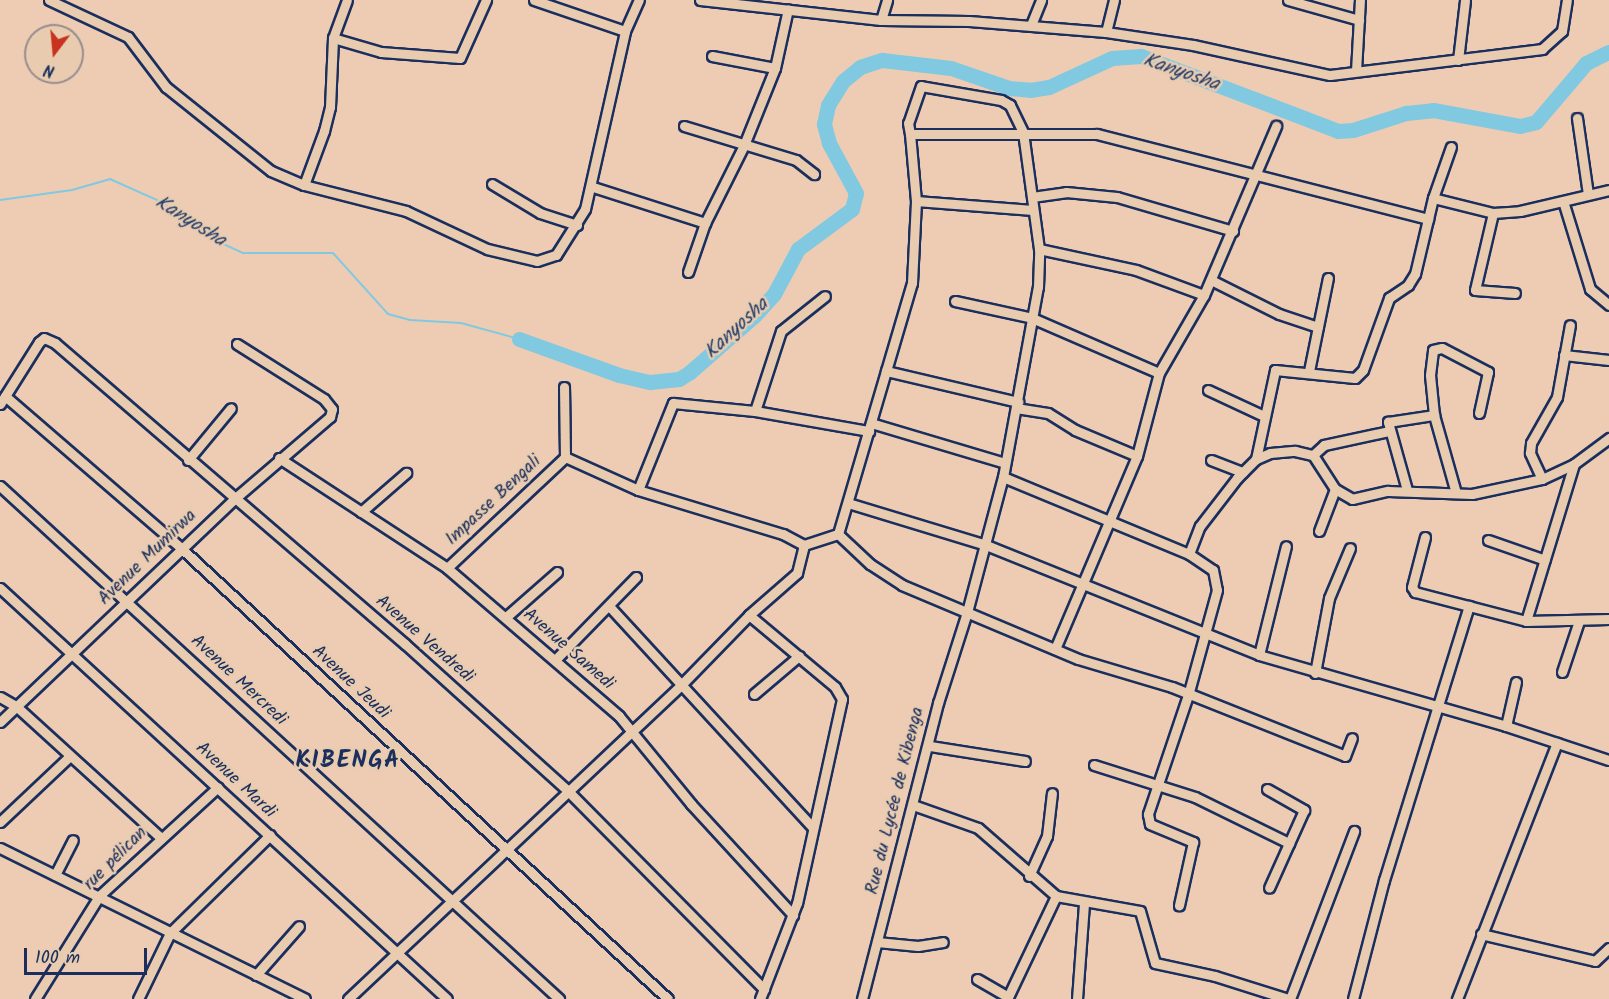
<!DOCTYPE html>
<html>
<head>
<meta charset="utf-8">
<style>
  body { margin:0 }
  #map { position:relative; width:1609px; height:999px; overflow:hidden; background:#edccb3; font-family:Kalam,sans-serif }
  div>[style] { position:absolute }
  [style*='--x'] { left:calc(var(--x)*1px); top:calc(var(--y)*1px); width:calc(var(--w)*1px); rotate:calc(var(--a)*1deg) }
  .stream>* { height:2px; margin:-1px; padding:0 1px; transform-origin:1px; border-radius:1px; background:#80c9e1 }
  .river>* { height:15px; margin:-7.5px; padding:0 7.5px; transform-origin:7.5px; border-radius:7.5px; background:#80c9e1 }
  .roads { filter:drop-shadow(2px 0 #1b2f5e) drop-shadow(-2px 0 #1b2f5e) drop-shadow(0 2px #1b2f5e) drop-shadow(0 -2px #1b2f5e) }
  .street>* { height:9px; margin:-4.5px; padding:0 4.5px; transform-origin:4.5px; border-radius:4.5px; background:#e9ccb0 }
  span { translate:-50% -50%; white-space:nowrap; text-align:center; line-height:1.15; -webkit-text-stroke:5px #e9ccb0; paint-order:stroke }
  .street-label { font-size:18px; color:#1b2f5e }
  .water-label { font-size:20px; color:#253e6b; font-style:italic }
  .district-label { font-size:24px; color:#1b2f5e; font-weight:700; letter-spacing:1.5px }
  .north { position:absolute; left:24px; top:24px; width:60px; height:60px; box-sizing:border-box; background:#e9ccb0; border:2px solid #978d8f; border-radius:50%; rotate:196deg; font-size:16px; font-weight:700; line-height:24px; text-align:center; color:#1b2f5e }
  .north::after { content:''; display:block; margin:auto; width:21px; height:27px; background:#c8321e; clip-path:polygon(50% 0,100% 100%,50% 72%,0 100%) }
  .scale { position:absolute; left:24px; top:948px; width:123px; height:27px; box-sizing:border-box; border:3px solid #1b2f5e; border-top:0; padding-left:8px; font-size:18px; line-height:21px; white-space:nowrap; color:#1b2f5e; -webkit-text-stroke:4px #e9ccb0; paint-order:stroke }
</style>
</head>
<body>
<div id="map">
  <div class="stream">
    <div style="--x:0;--y:200;--w:73;--a:-7.9"></div>
    <div style="--x:72;--y:190;--w:40;--a:-16"></div>
    <div style="--x:110;--y:179;--w:51;--a:24.1"></div>
    <div style="--x:157;--y:200;--w:24;--a:30"></div>
    <div style="--x:178;--y:212;--w:37;--a:41"></div>
    <div style="--x:206;--y:236;--w:41;--a:24.7"></div>
    <div style="--x:243;--y:253;--w:90;--a:0"></div>
    <div style="--x:333;--y:253;--w:82;--a:48"></div>
    <div style="--x:388;--y:314;--w:23;--a:15"></div>
    <div style="--x:410;--y:320;--w:51;--a:3.4"></div>
    <div style="--x:461;--y:323;--w:60;--a:15.4"></div>
  </div>
  <div class="river">
    <div style="--x:519;--y:339;--w:106;--a:19.8"></div>
    <div style="--x:619;--y:375;--w:32;--a:13"></div>
    <div style="--x:650;--y:382;--w:29;--a:-6"></div>
    <div style="--x:679;--y:379;--w:13;--a:-32"></div>
    <div style="--x:690;--y:372;--w:86;--a:-41.2"></div>
    <div style="--x:755;--y:315;--w:28;--a:-48"></div>
    <div style="--x:774;--y:294;--w:51;--a:-61.9"></div>
    <div style="--x:798;--y:249;--w:67;--a:-36.5"></div>
    <div style="--x:852;--y:209;--w:16;--a:-76"></div>
    <div style="--x:856;--y:193;--w:57;--a:-118.4"></div>
    <div style="--x:829;--y:143;--w:20;--a:-105"></div>
    <div style="--x:824;--y:124;--w:19;--a:-78"></div>
    <div style="--x:828;--y:105;--w:28;--a:-58"></div>
    <div style="--x:843;--y:81;--w:22;--a:-39"></div>
    <div style="--x:860;--y:67;--w:23;--a:-18"></div>
    <div style="--x:882;--y:60;--w:69;--a:6.6"></div>
    <div style="--x:951;--y:68;--w:61;--a:19"></div>
    <div style="--x:1009;--y:88;--w:21;--a:5"></div>
    <div style="--x:1030;--y:90;--w:19;--a:-9"></div>
    <div style="--x:1049;--y:87;--w:69;--a:-24.7"></div>
    <div style="--x:1112;--y:58;--w:29;--a:-4"></div>
    <div style="--x:1141;--y:56;--w:211;--a:20.8"></div>
    <div style="--x:1338;--y:131;--w:15;--a:-4"></div>
    <div style="--x:1353;--y:130;--w:56;--a:-17.8"></div>
    <div style="--x:1406;--y:113;--w:27;--a:-6"></div>
    <div style="--x:1433;--y:110;--w:88;--a:10.4"></div>
    <div style="--x:1520;--y:126;--w:16;--a:-14"></div>
    <div style="--x:1536;--y:122;--w:77;--a:-49.7"></div>
    <div style="--x:1586;--y:63;--w:25;--a:-26"></div>
  </div>
  <div class="roads">
    <div class="street">
      <div style="--x:49;--y:0;--w:87;--a:25.1"></div>
      <div style="--x:128;--y:37;--w:63;--a:52.8"></div>
      <div style="--x:166;--y:87;--w:134;--a:38.7"></div>
      <div style="--x:271;--y:171;--w:36;--a:23"></div>
      <div style="--x:304;--y:185;--w:105;--a:14.3"></div>
      <div style="--x:406;--y:211;--w:89;--a:25.1"></div>
      <div style="--x:487;--y:249;--w:51;--a:13.5"></div>
      <div style="--x:537;--y:261;--w:20;--a:-18"></div>
      <div style="--x:556;--y:255;--w:54;--a:-57.8"></div>
      <div style="--x:585;--y:209;--w:182;--a:-77.3"></div>
      <div style="--x:625;--y:31;--w:34;--a:-66"></div>
      <div style="--x:534;--y:0;--w:96;--a:18.8"></div>
      <div style="--x:700;--y:0;--w:182;--a:6.3"></div>
      <div style="--x:881;--y:20;--w:88;--a:0.7"></div>
      <div style="--x:969;--y:21;--w:137;--a:4.6"></div>
      <div style="--x:1106;--y:32;--w:88;--a:8.5"></div>
      <div style="--x:1193;--y:45;--w:140;--a:12.4"></div>
      <div style="--x:1330;--y:75;--w:214;--a:-7"></div>
      <div style="--x:1542;--y:49;--w:27;--a:-42"></div>
      <div style="--x:1562;--y:31;--w:31;--a:-81"></div>
      <div style="--x:1288;--y:0;--w:74;--a:15.7"></div>
      <div style="--x:881;--y:20;--w:21;--a:-73"></div>
      <div style="--x:1031;--y:25;--w:27;--a:-68"></div>
      <div style="--x:1106;--y:32;--w:33;--a:-76"></div>
      <div style="--x:333;--y:38;--w:50;--a:16.3"></div>
      <div style="--x:381;--y:52;--w:79;--a:4.3"></div>
      <div style="--x:460;--y:58;--w:64;--a:-65.9"></div>
      <div style="--x:712;--y:56;--w:64;--a:10.8"></div>
      <div style="--x:1458;--y:60;--w:60;--a:-83.3"></div>
      <div style="--x:1356;--y:71;--w:71;--a:-86.8"></div>
      <div style="--x:1577;--y:118;--w:77;--a:81.8"></div>
      <div style="--x:684;--y:126;--w:117;--a:16.9"></div>
      <div style="--x:796;--y:160;--w:23;--a:38"></div>
      <div style="--x:492;--y:184;--w:56;--a:31.1"></div>
      <div style="--x:540;--y:213;--w:39;--a:18"></div>
      <div style="--x:304;--y:185;--w:58;--a:-69.7"></div>
      <div style="--x:324;--y:131;--w:25;--a:-76"></div>
      <div style="--x:330;--y:107;--w:69;--a:-87.5"></div>
      <div style="--x:333;--y:38;--w:40;--a:-69.8"></div>
      <div style="--x:593;--y:187;--w:118;--a:17.8"></div>
      <div style="--x:1032;--y:197;--w:34;--a:-8"></div>
      <div style="--x:1066;--y:192;--w:51;--a:5.6"></div>
      <div style="--x:1117;--y:197;--w:121;--a:16.3"></div>
      <div style="--x:1433;--y:198;--w:62;--a:14"></div>
      <div style="--x:1493;--y:213;--w:27;--a:-4"></div>
      <div style="--x:1520;--y:211;--w:91;--a:-13.3"></div>
      <div style="--x:916;--y:201;--w:117;--a:4.4"></div>
      <div style="--x:1563;--y:201;--w:92;--a:72.9"></div>
      <div style="--x:1590;--y:289;--w:25;--a:40"></div>
      <div style="--x:1493;--y:213;--w:79;--a:103.2"></div>
      <div style="--x:1475;--y:290;--w:40;--a:4.3"></div>
      <div style="--x:1039;--y:249;--w:99;--a:12.2"></div>
      <div style="--x:1136;--y:270;--w:72;--a:20.2"></div>
      <div style="--x:688;--y:272;--w:52;--a:-70.9"></div>
      <div style="--x:705;--y:223;--w:87;--a:-63.4"></div>
      <div style="--x:744;--y:145;--w:83;--a:-68.1"></div>
      <div style="--x:775;--y:68;--w:60;--a:-77.6"></div>
      <div style="--x:1211;--y:280;--w:76;--a:26.6"></div>
      <div style="--x:1279;--y:314;--w:41;--a:18.4"></div>
      <div style="--x:955;--y:301;--w:79;--a:12.4"></div>
      <div style="--x:1032;--y:318;--w:138;--a:23.4"></div>
      <div style="--x:1564;--y:355;--w:45;--a:6.3"></div>
      <div style="--x:886;--y:371;--w:136;--a:13.2"></div>
      <div style="--x:1309;--y:371;--w:95;--a:-78.5"></div>
      <div style="--x:1208;--y:390;--w:62;--a:24.9"></div>
      <div style="--x:5;--y:396;--w:234;--a:40.8"></div>
      <div style="--x:182;--y:549;--w:662;--a:42.8"></div>
      <div style="--x:0;--y:404;--w:73;--a:-57.8"></div>
      <div style="--x:39;--y:342;--w:6;--a:-39"></div>
      <div style="--x:44;--y:338;--w:12;--a:24"></div>
      <div style="--x:55;--y:343;--w:462;--a:40.7"></div>
      <div style="--x:405;--y:644;--w:219;--a:42"></div>
      <div style="--x:568;--y:791;--w:279;--a:45.3"></div>
      <div style="--x:1016;--y:408;--w:32;--a:9"></div>
      <div style="--x:1048;--y:413;--w:32;--a:32"></div>
      <div style="--x:1075;--y:430;--w:67;--a:22.8"></div>
      <div style="--x:755;--y:411;--w:84;--a:-72"></div>
      <div style="--x:781;--y:331;--w:56;--a:-38.5"></div>
      <div style="--x:871;--y:423;--w:140;--a:16.6"></div>
      <div style="--x:1313;--y:455;--w:15;--a:-42"></div>
      <div style="--x:1324;--y:445;--w:66;--a:-12.2"></div>
      <div style="--x:565;--y:457;--w:80;--a:24.3"></div>
      <div style="--x:638;--y:490;--w:152;--a:16.9"></div>
      <div style="--x:783;--y:534;--w:24;--a:28"></div>
      <div style="--x:279;--y:458;--w:201;--a:33.2"></div>
      <div style="--x:447;--y:568;--w:227;--a:40.7"></div>
      <div style="--x:619;--y:716;--w:114;--a:50.7"></div>
      <div style="--x:691;--y:804;--w:151;--a:47.4"></div>
      <div style="--x:1256;--y:459;--w:91;--a:-77.9"></div>
      <div style="--x:1275;--y:370;--w:80;--a:5.7"></div>
      <div style="--x:1355;--y:378;--w:11;--a:-45"></div>
      <div style="--x:1363;--y:370;--w:77;--a:-70.1"></div>
      <div style="--x:1389;--y:298;--w:23;--a:-34"></div>
      <div style="--x:1408;--y:285;--w:13;--a:-58"></div>
      <div style="--x:1415;--y:274;--w:78;--a:-76.7"></div>
      <div style="--x:1433;--y:198;--w:54;--a:-70.6"></div>
      <div style="--x:188;--y:460;--w:67;--a:-50.4"></div>
      <div style="--x:1211;--y:460;--w:34;--a:21"></div>
      <div style="--x:1003;--y:477;--w:201;--a:22.5"></div>
      <div style="--x:1189;--y:554;--w:29;--a:34"></div>
      <div style="--x:1213;--y:570;--w:20;--a:79"></div>
      <div style="--x:1217;--y:590;--w:109;--a:105.4"></div>
      <div style="--x:1188;--y:695;--w:126;--a:108.6"></div>
      <div style="--x:1148;--y:814;--w:10;--a:79"></div>
      <div style="--x:1150;--y:824;--w:47;--a:22.7"></div>
      <div style="--x:1193;--y:842;--w:65;--a:102.5"></div>
      <div style="--x:1542;--y:479;--w:29;--a:-115"></div>
      <div style="--x:1530;--y:453;--w:10;--a:-84"></div>
      <div style="--x:1531;--y:443;--w:53;--a:-60.5"></div>
      <div style="--x:1557;--y:397;--w:73;--a:-79.8"></div>
      <div style="--x:0;--y:486;--w:759;--a:42.54"></div>
      <div style="--x:638;--y:490;--w:94;--a:-68.1"></div>
      <div style="--x:673;--y:403;--w:82;--a:5.6"></div>
      <div style="--x:755;--y:411;--w:116;--a:10"></div>
      <div style="--x:1407;--y:490;--w:71;--a:-105.6"></div>
      <div style="--x:1388;--y:422;--w:47;--a:-8.7"></div>
      <div style="--x:1456;--y:493;--w:81;--a:-105.8"></div>
      <div style="--x:1434;--y:415;--w:40;--a:-95.7"></div>
      <div style="--x:1430;--y:375;--w:25;--a:-83"></div>
      <div style="--x:1433;--y:350;--w:9;--a:-13"></div>
      <div style="--x:1442;--y:348;--w:52;--a:27.6"></div>
      <div style="--x:1488;--y:372;--w:42;--a:102.4"></div>
      <div style="--x:848;--y:503;--w:144;--a:16.9"></div>
      <div style="--x:986;--y:545;--w:294;--a:21.9"></div>
      <div style="--x:1259;--y:655;--w:257;--a:16"></div>
      <div style="--x:1506;--y:726;--w:108;--a:18.3"></div>
      <div style="--x:361;--y:512;--w:60;--a:-40.9"></div>
      <div style="--x:1319;--y:531;--w:45;--a:-69.1"></div>
      <div style="--x:838;--y:534;--w:44;--a:43.2"></div>
      <div style="--x:870;--y:564;--w:38;--a:33"></div>
      <div style="--x:902;--y:585;--w:191;--a:22.8"></div>
      <div style="--x:1078;--y:659;--w:98;--a:16.6"></div>
      <div style="--x:1172;--y:687;--w:186;--a:21.7"></div>
      <div style="--x:1345;--y:756;--w:19;--a:-69"></div>
      <div style="--x:1425;--y:537;--w:52;--a:104.6"></div>
      <div style="--x:1412;--y:587;--w:6;--a:59"></div>
      <div style="--x:1415;--y:592;--w:115;--a:14.6"></div>
      <div style="--x:1526;--y:621;--w:83;--a:-1.4"></div>
      <div style="--x:1488;--y:540;--w:60;--a:19.3"></div>
      <div style="--x:804;--y:545;--w:36;--a:-18"></div>
      <div style="--x:838;--y:534;--w:262;--a:-73.6"></div>
      <div style="--x:912;--y:283;--w:82;--a:-87.2"></div>
      <div style="--x:916;--y:201;--w:67;--a:-95.1"></div>
      <div style="--x:910;--y:134;--w:187;--a:0"></div>
      <div style="--x:1097;--y:134;--w:342;--a:14.4"></div>
      <div style="--x:1189;--y:554;--w:30;--a:-69"></div>
      <div style="--x:1200;--y:526;--w:61;--a:-52.4"></div>
      <div style="--x:1237;--y:478;--w:27;--a:-45"></div>
      <div style="--x:1256;--y:459;--w:15;--a:-23"></div>
      <div style="--x:1270;--y:453;--w:25;--a:-5"></div>
      <div style="--x:1295;--y:451;--w:18;--a:13"></div>
      <div style="--x:1313;--y:455;--w:40;--a:57.1"></div>
      <div style="--x:1335;--y:489;--w:20;--a:30"></div>
      <div style="--x:1352;--y:499;--w:37;--a:-13"></div>
      <div style="--x:1388;--y:491;--w:84;--a:2"></div>
      <div style="--x:1472;--y:494;--w:72;--a:-12.1"></div>
      <div style="--x:1542;--y:479;--w:35;--a:-25"></div>
      <div style="--x:1574;--y:464;--w:44;--a:-36.6"></div>
      <div style="--x:447;--y:568;--w:162;--a:-43.2"></div>
      <div style="--x:565;--y:457;--w:70;--a:-90.8"></div>
      <div style="--x:0;--y:588;--w:607;--a:42.6"></div>
      <div style="--x:609;--y:606;--w:301;--a:47.4"></div>
      <div style="--x:749;--y:615;--w:112;--a:39.9"></div>
      <div style="--x:835;--y:687;--w:14;--a:60"></div>
      <div style="--x:842;--y:699;--w:209;--a:102.4"></div>
      <div style="--x:797;--y:903;--w:103;--a:111.1"></div>
      <div style="--x:506;--y:617;--w:68;--a:-41.4"></div>
      <div style="--x:1526;--y:621;--w:164;--a:-73"></div>
      <div style="--x:1055;--y:649;--w:210;--a:-67"></div>
      <div style="--x:1137;--y:456;--w:86;--a:-75.2"></div>
      <div style="--x:1159;--y:373;--w:90;--a:-60"></div>
      <div style="--x:1204;--y:295;--w:184;--a:-66.9"></div>
      <div style="--x:1259;--y:655;--w:112;--a:-76.1"></div>
      <div style="--x:555;--y:660;--w:116;--a:-45.7"></div>
      <div style="--x:1562;--y:672;--w:54;--a:-71.6"></div>
      <div style="--x:1315;--y:673;--w:76;--a:-79.4"></div>
      <div style="--x:1329;--y:598;--w:54;--a:-67.2"></div>
      <div style="--x:754;--y:694;--w:59;--a:-40.2"></div>
      <div style="--x:0;--y:697;--w:20;--a:30"></div>
      <div style="--x:17;--y:707;--w:193;--a:42.3"></div>
      <div style="--x:0;--y:722;--w:322;--a:-43.6"></div>
      <div style="--x:233;--y:500;--w:128;--a:-40.6"></div>
      <div style="--x:330;--y:417;--w:8;--a:-76"></div>
      <div style="--x:332;--y:409;--w:13;--a:-129"></div>
      <div style="--x:324;--y:399;--w:103;--a:-147.7"></div>
      <div style="--x:1506;--y:726;--w:45;--a:-77.2"></div>
      <div style="--x:930;--y:746;--w:96;--a:9"></div>
      <div style="--x:1094;--y:765;--w:106;--a:17.6"></div>
      <div style="--x:1195;--y:797;--w:105;--a:26.1"></div>
      <div style="--x:1267;--y:789;--w:43;--a:29.6"></div>
      <div style="--x:1304;--y:810;--w:85;--a:114.2"></div>
      <div style="--x:913;--y:805;--w:69;--a:19.5"></div>
      <div style="--x:978;--y:828;--w:103;--a:41.1"></div>
      <div style="--x:1056;--y:896;--w:85;--a:10.1"></div>
      <div style="--x:1140;--y:911;--w:54;--a:73.9"></div>
      <div style="--x:1155;--y:963;--w:61;--a:12.2"></div>
      <div style="--x:1215;--y:976;--w:77;--a:17.5"></div>
      <div style="--x:0;--y:822;--w:95;--a:-43.3"></div>
      <div style="--x:0;--y:848;--w:340;--a:26.3"></div>
      <div style="--x:55;--y:875;--w:39;--a:-63"></div>
      <div style="--x:1029;--y:876;--w:44;--a:-65.8"></div>
      <div style="--x:1047;--y:836;--w:43;--a:-83.4"></div>
      <div style="--x:1481;--y:934;--w:117;--a:13.3"></div>
      <div style="--x:1595;--y:961;--w:19;--a:-43"></div>
      <div style="--x:877;--y:942;--w:41;--a:5.6"></div>
      <div style="--x:918;--y:946;--w:25;--a:-9"></div>
      <div style="--x:256;--y:975;--w:65;--a:-48.7"></div>
      <div style="--x:977;--y:979;--w:36;--a:30"></div>
      <div style="--x:1008;--y:997;--w:112;--a:-64.6"></div>
      <div style="--x:35;--y:999;--w:121;--a:-58.1"></div>
      <div style="--x:99;--y:896;--w:161;--a:-42.5"></div>
      <div style="--x:138;--y:999;--w:73;--a:-64.1"></div>
      <div style="--x:170;--y:933;--w:140;--a:-44.4"></div>
      <div style="--x:348;--y:999;--w:456;--a:-43.3"></div>
      <div style="--x:680;--y:686;--w:99;--a:-45.8"></div>
      <div style="--x:749;--y:615;--w:64;--a:-41.2"></div>
      <div style="--x:797;--y:573;--w:29;--a:-76"></div>
      <div style="--x:862;--y:999;--w:306;--a:-75.6"></div>
      <div style="--x:938;--y:703;--w:96;--a:-72.3"></div>
      <div style="--x:967;--y:612;--w:140;--a:-75.1"></div>
      <div style="--x:1003;--y:477;--w:193;--a:-79.6"></div>
      <div style="--x:1038;--y:287;--w:38;--a:-88"></div>
      <div style="--x:1039;--y:249;--w:118;--a:-97.8"></div>
      <div style="--x:1023;--y:132;--w:30;--a:-116"></div>
      <div style="--x:1010;--y:105;--w:10;--a:-151"></div>
      <div style="--x:1001;--y:100;--w:81;--a:-170.1"></div>
      <div style="--x:921;--y:86;--w:39;--a:109"></div>
      <div style="--x:908;--y:123;--w:11;--a:80"></div>
      <div style="--x:1077;--y:999;--w:95;--a:-85.8"></div>
      <div style="--x:1290;--y:999;--w:180;--a:-69.1"></div>
      <div style="--x:1353;--y:999;--w:123;--a:-75.4"></div>
      <div style="--x:1384;--y:880;--w:287;--a:-72.8"></div>
      <div style="--x:1457;--y:999;--w:275;--a:-68.7"></div>
    </div>
  </div>
  <div class="street-label">
    <span style="left:494px;top:501px;rotate:-43deg">Impasse Bengali</span>
    <span style="left:148px;top:558px;rotate:-44deg">Avenue Mumirwa</span>
    <span style="left:424px;top:640px;rotate:41deg">Avenue Vendredi</span>
    <span style="left:568px;top:650px;rotate:41deg">Avenue Samedi</span>
    <span style="left:238px;top:681px;rotate:43deg">Avenue Mercredi</span>
    <span style="left:350px;top:683px;rotate:43deg">Avenue Jeudi</span>
    <span style="left:235px;top:781px;rotate:43deg">Avenue Mardi</span>
    <span style="left:896px;top:801px;rotate:-76deg">Rue du Lycée de Kibenga</span>
    <span style="left:116px;top:859px;rotate:-45deg">rue pélican</span>
  </div>
  <div class="water-label">
    <span style="left:1181px;top:73px;rotate:19deg">Kanyosha</span>
    <span style="left:190px;top:222px;rotate:32deg">Kanyosha</span>
    <span style="left:737px;top:329px;rotate:-43deg">Kanyosha</span>
  </div>
  <div class="district-label">
    <span style="left:348px;top:761px">KIBENGA</span>
  </div>
  <div class="north">N</div>
  <div class="scale">100 m</div>
</div>
</body>
</html>
